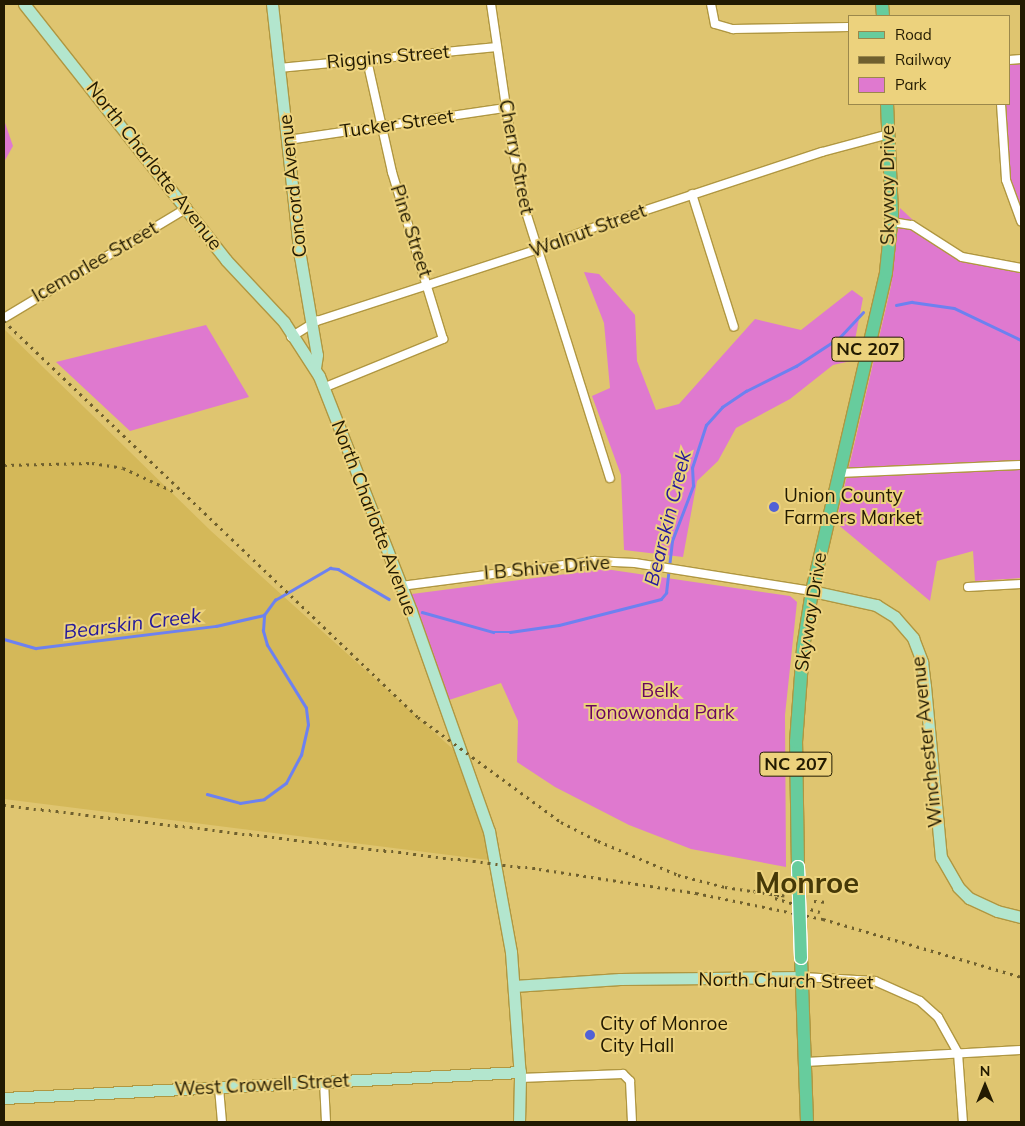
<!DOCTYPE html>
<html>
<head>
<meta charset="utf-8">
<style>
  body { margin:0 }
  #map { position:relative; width:1025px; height:1126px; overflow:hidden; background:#dfc570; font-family:Mulish,sans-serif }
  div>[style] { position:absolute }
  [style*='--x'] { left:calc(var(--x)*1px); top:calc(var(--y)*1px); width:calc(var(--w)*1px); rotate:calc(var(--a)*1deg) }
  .built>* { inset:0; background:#d4b859 }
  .green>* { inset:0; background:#df79cf }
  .stream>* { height:2.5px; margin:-1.25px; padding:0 1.25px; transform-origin:1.25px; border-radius:1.25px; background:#6d81f0 }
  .roads { filter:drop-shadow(1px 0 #b09741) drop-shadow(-1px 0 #b09741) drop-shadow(0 1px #b09741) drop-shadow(0 -1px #b09741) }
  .street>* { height:8px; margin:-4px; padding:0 4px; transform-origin:4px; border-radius:4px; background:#fff }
  .secondary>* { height:11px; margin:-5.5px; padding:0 5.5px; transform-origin:5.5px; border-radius:5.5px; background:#b3e6ce }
  .primary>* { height:12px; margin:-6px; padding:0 6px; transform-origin:6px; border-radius:6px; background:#67cc9d }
  .rail>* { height:2.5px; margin-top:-1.25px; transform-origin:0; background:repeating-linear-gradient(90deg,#6f602e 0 2.5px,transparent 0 7.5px) }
  .bridges { filter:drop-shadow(1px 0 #fff) drop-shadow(-1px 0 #fff) drop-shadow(0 1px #fff) drop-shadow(0 -1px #fff) }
  .primary-bridge>* { height:12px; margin:-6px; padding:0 6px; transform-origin:6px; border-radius:6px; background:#67cc9d }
  .dots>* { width:14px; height:14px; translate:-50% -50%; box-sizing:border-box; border:2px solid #ecd27d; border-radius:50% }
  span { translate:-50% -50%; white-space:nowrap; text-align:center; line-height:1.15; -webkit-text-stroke:4px #ecd27d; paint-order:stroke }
  .shield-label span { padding:1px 4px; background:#ecd27d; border:1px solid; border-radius:4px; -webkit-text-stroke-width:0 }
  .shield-label { font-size:18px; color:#221a01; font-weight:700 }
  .street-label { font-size:19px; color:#221a01 }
  .poi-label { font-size:19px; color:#221a01 }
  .left { translate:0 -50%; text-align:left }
  .park-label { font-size:19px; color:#69065f }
  .water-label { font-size:20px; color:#24189c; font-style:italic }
  .town-label { font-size:29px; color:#463908; font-weight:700 }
  .frame { position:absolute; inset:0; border:5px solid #221a01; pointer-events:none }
  .legend { position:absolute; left:848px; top:15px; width:162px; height:90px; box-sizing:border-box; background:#ecd27d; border:1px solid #9b884b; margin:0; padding:6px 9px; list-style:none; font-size:15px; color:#221a01 }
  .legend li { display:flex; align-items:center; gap:10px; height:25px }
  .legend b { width:25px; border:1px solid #9b884b }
  .north { position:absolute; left:960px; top:1061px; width:50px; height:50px; -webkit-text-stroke:4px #ecd27d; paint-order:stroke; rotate:0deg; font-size:14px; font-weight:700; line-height:20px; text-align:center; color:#221a01 }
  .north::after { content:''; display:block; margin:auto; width:18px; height:22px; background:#221a01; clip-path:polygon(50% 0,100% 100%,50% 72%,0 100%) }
</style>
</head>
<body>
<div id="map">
  <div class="built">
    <div style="clip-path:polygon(4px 329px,211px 531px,455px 751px,479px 808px,489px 860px,4px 799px)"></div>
  </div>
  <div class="green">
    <div style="clip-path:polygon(1021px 61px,1021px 217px,1007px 179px,1004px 104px,1009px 104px,1009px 62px)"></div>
    <div style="clip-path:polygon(4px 120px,13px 146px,4px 162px)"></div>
    <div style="clip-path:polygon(900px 208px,952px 256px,997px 268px,1021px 269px,1021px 578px,975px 581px,973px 551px,937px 561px,930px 601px,836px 523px,891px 286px)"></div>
    <div style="clip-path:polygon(584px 272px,599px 274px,635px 315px,637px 361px,656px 410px,679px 404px,755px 319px,801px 330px,852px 290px,863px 298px,851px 361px,833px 365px,790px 399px,736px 428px,718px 461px,697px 481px,683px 557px,624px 550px,621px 475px,592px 396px,610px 388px,604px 323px)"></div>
    <div style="clip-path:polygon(206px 325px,249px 397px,130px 431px,56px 362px)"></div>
    <div style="clip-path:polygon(605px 569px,790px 596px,797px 602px,785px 715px,786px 867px,691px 849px,629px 825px,555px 787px,517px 762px,518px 721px,501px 683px,449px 700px,411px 596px,412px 594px)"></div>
  </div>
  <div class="stream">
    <div style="--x:896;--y:305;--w:16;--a:-11"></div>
    <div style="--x:912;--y:302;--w:42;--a:8.1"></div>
    <div style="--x:954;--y:308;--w:74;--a:25.5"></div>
    <div style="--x:422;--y:612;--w:74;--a:15.7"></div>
    <div style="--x:493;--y:632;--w:17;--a:0"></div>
    <div style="--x:510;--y:632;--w:49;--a:-8.1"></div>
    <div style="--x:559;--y:625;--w:105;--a:-14.3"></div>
    <div style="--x:661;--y:599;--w:8;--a:-50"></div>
    <div style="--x:666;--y:593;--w:52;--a:-83.4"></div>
    <div style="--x:672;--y:541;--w:59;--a:-69.1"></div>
    <div style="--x:693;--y:486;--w:18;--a:-93"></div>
    <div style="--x:692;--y:468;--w:45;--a:-72"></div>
    <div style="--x:706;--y:425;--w:24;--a:-48"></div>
    <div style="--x:722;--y:407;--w:29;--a:-34"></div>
    <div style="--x:746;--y:391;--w:56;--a:-26.6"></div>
    <div style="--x:796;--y:366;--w:51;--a:-33.1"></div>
    <div style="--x:839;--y:338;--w:35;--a:-47"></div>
    <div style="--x:4;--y:639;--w:33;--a:16"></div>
    <div style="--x:36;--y:648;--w:181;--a:-7"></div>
    <div style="--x:216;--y:626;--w:49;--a:-12.9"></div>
    <div style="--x:207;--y:794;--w:34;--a:15"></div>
    <div style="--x:240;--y:803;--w:24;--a:-9"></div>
    <div style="--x:264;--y:799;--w:27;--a:-36"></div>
    <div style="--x:286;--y:783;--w:32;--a:-62"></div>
    <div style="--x:301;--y:755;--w:31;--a:-77"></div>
    <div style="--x:308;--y:725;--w:17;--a:-97"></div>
    <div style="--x:306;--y:708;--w:74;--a:-121.8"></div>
    <div style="--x:267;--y:645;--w:15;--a:-106"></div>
    <div style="--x:263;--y:631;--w:16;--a:-86"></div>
    <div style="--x:264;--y:615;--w:19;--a:-54"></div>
    <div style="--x:275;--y:600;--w:64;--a:-30.2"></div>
    <div style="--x:330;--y:568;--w:8;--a:7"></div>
    <div style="--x:338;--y:569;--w:59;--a:30.5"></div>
  </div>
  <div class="roads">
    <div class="street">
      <div style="--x:491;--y:4;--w:132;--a:81.7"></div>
      <div style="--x:510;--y:135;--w:79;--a:78.3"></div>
      <div style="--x:526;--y:212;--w:279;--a:72.5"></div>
      <div style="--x:711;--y:4;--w:20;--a:79"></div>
      <div style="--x:715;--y:24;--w:19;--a:16"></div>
      <div style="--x:733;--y:29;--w:116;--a:-1"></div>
      <div style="--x:1009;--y:60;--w:12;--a:-5"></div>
      <div style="--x:279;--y:68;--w:219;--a:-5.5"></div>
      <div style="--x:1001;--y:104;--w:76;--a:86.2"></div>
      <div style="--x:1006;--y:180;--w:44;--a:69.9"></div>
      <div style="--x:288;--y:140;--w:220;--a:-8.4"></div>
      <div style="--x:692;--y:194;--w:139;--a:72.5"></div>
      <div style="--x:892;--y:222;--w:20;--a:9"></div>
      <div style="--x:912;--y:225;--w:59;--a:32.6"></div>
      <div style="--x:962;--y:257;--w:60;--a:10.6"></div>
      <div style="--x:4;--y:318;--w:214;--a:-31"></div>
      <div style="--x:291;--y:337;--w:31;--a:-32"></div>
      <div style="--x:317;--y:321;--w:232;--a:-18"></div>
      <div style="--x:538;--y:249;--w:64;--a:-21"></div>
      <div style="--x:598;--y:226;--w:236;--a:-18.3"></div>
      <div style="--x:822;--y:152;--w:69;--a:-15"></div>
      <div style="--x:323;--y:388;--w:130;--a:-22.2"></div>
      <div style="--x:443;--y:339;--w:175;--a:-107"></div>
      <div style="--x:392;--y:172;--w:115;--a:-102.6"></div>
      <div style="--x:838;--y:473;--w:183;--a:-2.5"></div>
      <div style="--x:401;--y:586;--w:195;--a:-7.4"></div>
      <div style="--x:594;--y:561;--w:41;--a:2.8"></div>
      <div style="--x:635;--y:563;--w:179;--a:9"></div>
      <div style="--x:968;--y:587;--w:53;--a:-3.2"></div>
      <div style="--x:802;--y:977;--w:73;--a:3.1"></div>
      <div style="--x:875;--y:981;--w:49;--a:24"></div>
      <div style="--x:920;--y:1001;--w:24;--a:42"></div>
      <div style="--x:938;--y:1017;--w:41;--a:60.9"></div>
      <div style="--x:958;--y:1053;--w:69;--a:85.9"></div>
      <div style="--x:805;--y:1062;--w:216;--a:-3.2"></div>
      <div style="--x:520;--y:1078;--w:103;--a:-2.2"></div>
      <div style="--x:623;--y:1074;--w:10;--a:45"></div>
      <div style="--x:630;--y:1081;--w:41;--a:87.2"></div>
      <div style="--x:324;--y:1082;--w:40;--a:87.1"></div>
      <div style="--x:219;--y:1088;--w:34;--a:85"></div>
    </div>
    <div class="secondary">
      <div style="--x:24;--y:4;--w:326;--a:51.7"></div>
      <div style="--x:226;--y:260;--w:85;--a:46.9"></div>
      <div style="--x:284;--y:322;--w:64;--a:57.1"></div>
      <div style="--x:319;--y:376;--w:252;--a:68.6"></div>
      <div style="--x:411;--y:611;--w:233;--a:70.5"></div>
      <div style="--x:489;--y:831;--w:123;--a:79.7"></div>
      <div style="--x:511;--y:952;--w:126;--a:85.9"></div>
      <div style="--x:520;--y:1078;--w:44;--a:91.3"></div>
      <div style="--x:272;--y:4;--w:254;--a:83.7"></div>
      <div style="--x:300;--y:256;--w:100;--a:80.3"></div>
      <div style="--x:317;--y:355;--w:12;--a:99"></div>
      <div style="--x:812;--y:591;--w:66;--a:12.3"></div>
      <div style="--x:876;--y:605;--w:22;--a:32"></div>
      <div style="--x:895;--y:617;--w:28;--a:49"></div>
      <div style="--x:913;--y:638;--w:26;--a:69"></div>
      <div style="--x:922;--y:662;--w:24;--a:83"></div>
      <div style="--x:925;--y:686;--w:172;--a:84.7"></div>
      <div style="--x:941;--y:857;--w:34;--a:60"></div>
      <div style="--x:958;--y:887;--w:16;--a:45"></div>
      <div style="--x:969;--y:898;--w:31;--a:25"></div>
      <div style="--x:997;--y:911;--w:25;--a:14"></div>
      <div style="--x:514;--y:986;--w:106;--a:-3.8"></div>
      <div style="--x:620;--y:979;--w:182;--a:-0.6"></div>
      <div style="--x:4;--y:1098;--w:517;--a:-2.88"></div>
    </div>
    <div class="primary">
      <div style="--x:882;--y:4;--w:12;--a:85"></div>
      <div style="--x:798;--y:867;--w:125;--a:-90.9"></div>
      <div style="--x:796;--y:742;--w:94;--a:-85.7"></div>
      <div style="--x:803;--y:648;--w:58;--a:-81"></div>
      <div style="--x:812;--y:591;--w:327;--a:-76.9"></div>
      <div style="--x:886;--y:272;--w:58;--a:-84.1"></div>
      <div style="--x:892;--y:214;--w:110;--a:-92.6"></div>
      <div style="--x:801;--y:958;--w:164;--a:87.9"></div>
    </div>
  </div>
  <div class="rail">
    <div style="--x:4;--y:321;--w:573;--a:43.73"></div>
    <div style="--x:418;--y:717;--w:177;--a:36.3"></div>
    <div style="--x:561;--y:822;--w:42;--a:27.2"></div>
    <div style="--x:598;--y:841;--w:87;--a:23"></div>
    <div style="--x:678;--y:875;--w:49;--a:14.3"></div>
    <div style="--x:725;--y:887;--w:60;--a:8.7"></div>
    <div style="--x:784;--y:896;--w:31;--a:-171"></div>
    <div style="--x:4;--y:465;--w:88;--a:-1.3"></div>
    <div style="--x:92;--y:463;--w:31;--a:9"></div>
    <div style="--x:123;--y:468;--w:57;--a:24.8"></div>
    <div style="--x:4;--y:805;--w:539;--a:6.82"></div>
    <div style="--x:539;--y:869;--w:159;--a:8.7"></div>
    <div style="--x:696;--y:893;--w:130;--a:11.6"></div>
    <div style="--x:823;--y:919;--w:206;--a:16.3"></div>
    <div style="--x:775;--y:898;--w:47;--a:17.3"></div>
    <div style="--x:814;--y:901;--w:14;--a:4"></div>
  </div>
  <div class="bridges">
    <div class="primary-bridge">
      <div style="--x:798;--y:867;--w:91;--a:88.1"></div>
    </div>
  </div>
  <div class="dots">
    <div style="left:774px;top:507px;background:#5161d6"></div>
    <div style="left:590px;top:1035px;background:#5161d6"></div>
  </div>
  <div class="shield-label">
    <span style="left:868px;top:349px">NC 207</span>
    <span style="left:796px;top:764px">NC 207</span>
  </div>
  <div class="street-label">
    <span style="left:388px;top:57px;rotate:-5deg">Riggins Street</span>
    <span style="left:397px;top:124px;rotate:-8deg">Tucker Street</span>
    <span style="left:516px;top:157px;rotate:79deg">Cherry Street</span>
    <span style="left:154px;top:166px;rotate:52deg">North Charlotte Avenue</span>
    <span style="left:888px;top:185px;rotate:-90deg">Skyway Drive</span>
    <span style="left:293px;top:186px;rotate:-96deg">Concord Avenue</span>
    <span style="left:411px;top:231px;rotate:72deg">Pine Street</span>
    <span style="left:588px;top:231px;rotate:-20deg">Walnut Street</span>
    <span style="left:95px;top:262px;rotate:-30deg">Icemorlee Street</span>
    <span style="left:374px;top:518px;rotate:69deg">North Charlotte Avenue</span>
    <span style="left:547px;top:568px;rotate:-5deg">I B Shive Drive</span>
    <span style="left:811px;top:612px;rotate:-81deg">Skyway Drive</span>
    <span style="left:927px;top:742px;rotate:-96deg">Winchester Avenue</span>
    <span style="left:786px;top:981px;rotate:1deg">North Church Street</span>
    <span style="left:262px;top:1085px;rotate:-3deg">West Crowell Street</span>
  </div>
  <div class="poi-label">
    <span class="left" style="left:784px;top:507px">Union County<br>Farmers Market</span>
    <span class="left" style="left:600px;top:1035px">City of Monroe<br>City Hall</span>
  </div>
  <div class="park-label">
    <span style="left:660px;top:702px">Belk<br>Tonowonda Park</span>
  </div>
  <div class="water-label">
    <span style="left:667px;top:518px;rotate:-76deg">Bearskin Creek</span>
    <span style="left:132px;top:623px;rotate:-7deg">Bearskin Creek</span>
  </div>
  <div class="town-label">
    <span style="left:807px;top:883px">Monroe</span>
  </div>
  <div class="frame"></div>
  <ul class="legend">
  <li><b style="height:6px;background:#67cc9d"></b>Road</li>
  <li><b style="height:6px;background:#6f602e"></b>Railway</li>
  <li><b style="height:14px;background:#df79cf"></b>Park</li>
  </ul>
  <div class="north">N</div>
</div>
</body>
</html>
